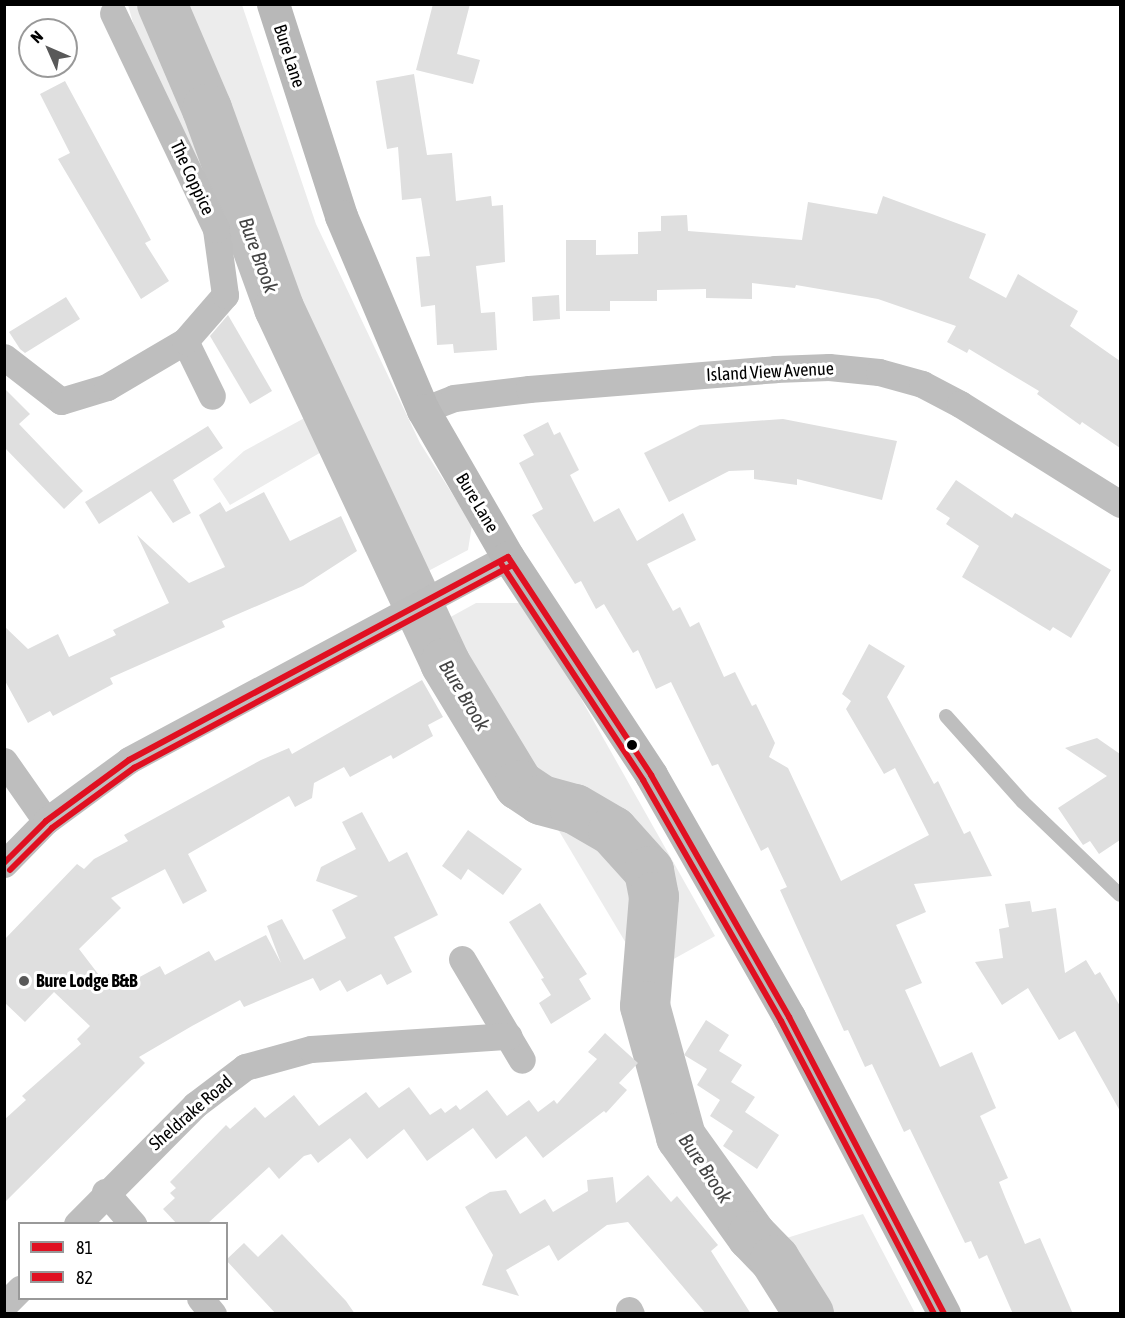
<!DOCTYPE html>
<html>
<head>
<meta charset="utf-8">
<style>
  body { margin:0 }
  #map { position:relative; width:1125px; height:1318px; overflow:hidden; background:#fff; font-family:"Asap Condensed",sans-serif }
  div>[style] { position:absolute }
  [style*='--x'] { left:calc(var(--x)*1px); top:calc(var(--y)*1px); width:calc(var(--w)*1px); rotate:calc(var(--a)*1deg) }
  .green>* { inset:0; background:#ececec }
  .river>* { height:50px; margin:-25px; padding:0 25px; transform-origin:25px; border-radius:25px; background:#bfbfbf }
  .building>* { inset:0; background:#dfdfdf }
  .lane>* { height:14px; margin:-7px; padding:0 7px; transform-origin:7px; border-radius:7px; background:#bebebe }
  .street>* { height:27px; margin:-13.5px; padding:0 13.5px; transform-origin:13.5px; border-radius:13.5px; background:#bebebe }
  .secondary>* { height:33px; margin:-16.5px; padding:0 16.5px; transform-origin:16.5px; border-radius:16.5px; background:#b8b8b8 }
  .bus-1>* { height:6px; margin:-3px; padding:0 3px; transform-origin:3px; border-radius:3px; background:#e01021 }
  .bus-2>* { height:6px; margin:-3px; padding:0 3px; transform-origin:3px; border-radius:3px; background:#e01021 }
  .dots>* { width:16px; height:16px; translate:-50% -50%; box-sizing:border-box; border:3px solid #fff; border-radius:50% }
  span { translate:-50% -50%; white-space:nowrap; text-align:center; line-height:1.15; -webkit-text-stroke:6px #fff; paint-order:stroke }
  .street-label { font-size:18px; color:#000 }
  .poi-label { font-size:18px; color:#000; font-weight:700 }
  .left { translate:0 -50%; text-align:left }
  .water-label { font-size:20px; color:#444; font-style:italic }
  .frame { position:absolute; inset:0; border:6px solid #000; pointer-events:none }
  .legend { position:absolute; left:18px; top:1222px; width:210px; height:78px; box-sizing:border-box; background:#fff; border:2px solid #999; margin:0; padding:8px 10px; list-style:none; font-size:18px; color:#000 }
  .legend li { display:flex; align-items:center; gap:12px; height:30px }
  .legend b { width:30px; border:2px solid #999 }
  .north { position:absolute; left:18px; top:18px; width:60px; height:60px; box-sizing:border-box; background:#fff; border:2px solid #999; border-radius:50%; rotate:315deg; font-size:16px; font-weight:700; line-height:24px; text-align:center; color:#000 }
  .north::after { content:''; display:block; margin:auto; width:21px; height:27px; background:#595959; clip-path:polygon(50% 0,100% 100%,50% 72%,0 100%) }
</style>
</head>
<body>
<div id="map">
  <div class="green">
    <div style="clip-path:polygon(128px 5px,242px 5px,316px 224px,420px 443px,472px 525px,468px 550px,398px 587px,330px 447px,230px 505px,213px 479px,244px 451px,310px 415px,248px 261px,140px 47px)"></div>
    <div style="clip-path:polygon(476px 603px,527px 603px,715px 936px,645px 975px,436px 625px)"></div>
    <div style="clip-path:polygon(863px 1214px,915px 1313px,793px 1313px,765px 1261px,774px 1242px)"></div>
  </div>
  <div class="river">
    <div style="--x:162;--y:4;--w:114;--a:66.8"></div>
    <div style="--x:207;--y:109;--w:212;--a:70.1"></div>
    <div style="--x:279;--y:308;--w:392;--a:64.9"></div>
    <div style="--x:445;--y:663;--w:143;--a:58.8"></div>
    <div style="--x:519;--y:785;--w:27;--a:34"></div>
    <div style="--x:541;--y:800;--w:35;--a:15"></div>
    <div style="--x:575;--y:809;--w:44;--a:30.1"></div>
    <div style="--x:613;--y:831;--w:54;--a:48"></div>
    <div style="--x:649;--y:871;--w:26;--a:79"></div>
    <div style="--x:654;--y:897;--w:109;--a:94.7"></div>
    <div style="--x:645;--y:1006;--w:136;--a:74.6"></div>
    <div style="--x:681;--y:1137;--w:122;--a:54.4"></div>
    <div style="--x:752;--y:1236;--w:33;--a:46"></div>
    <div style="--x:775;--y:1260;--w:64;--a:57.8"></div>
  </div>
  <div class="building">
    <div style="clip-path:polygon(433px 4px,470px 4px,457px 54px,480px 60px,473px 84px,416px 70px)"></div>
    <div style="clip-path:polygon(414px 74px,427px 155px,452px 153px,456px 201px,491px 196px,492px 206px,503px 205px,505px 262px,476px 266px,481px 313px,495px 312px,497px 350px,454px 353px,453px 344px,437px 345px,435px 305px,421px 307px,416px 257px,430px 256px,421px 198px,402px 200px,398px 147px,387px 149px,376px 81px)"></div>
    <div style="clip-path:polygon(65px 81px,151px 240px,145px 243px,169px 281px,141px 299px,58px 159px,70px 153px,40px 94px)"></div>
    <div style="clip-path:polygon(883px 196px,986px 234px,969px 278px,1006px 298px,1018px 274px,1078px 311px,1070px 326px,1120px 361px,1120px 448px,1082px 422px,1080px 425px,1037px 394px,1039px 391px,969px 349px,967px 353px,947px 342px,956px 326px,878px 299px,796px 285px,795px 288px,752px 283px,752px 299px,706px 298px,706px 289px,657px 290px,657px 301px,610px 301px,610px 311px,566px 311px,566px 240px,596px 240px,596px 255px,638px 254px,638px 232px,661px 231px,661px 216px,687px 215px,688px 231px,802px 240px,808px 202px,877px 214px)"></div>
    <div style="clip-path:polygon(559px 295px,560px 319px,533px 321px,532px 297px)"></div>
    <div style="clip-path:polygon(66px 297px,80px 319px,25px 353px,20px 349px,9px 332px)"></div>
    <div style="clip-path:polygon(228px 315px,272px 391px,250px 404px,210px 336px)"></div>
    <div style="clip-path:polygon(4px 388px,30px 414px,19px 424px,83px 491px,64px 509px,4px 447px)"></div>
    <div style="clip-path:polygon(783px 419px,897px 441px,882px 500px,797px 479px,797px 485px,754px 479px,754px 470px,729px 471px,669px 502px,644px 453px,700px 425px)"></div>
    <div style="clip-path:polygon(548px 422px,554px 435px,560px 432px,579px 470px,570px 475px,594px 522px,619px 508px,637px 541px,683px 513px,696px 540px,647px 564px,673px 611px,680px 607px,690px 627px,699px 622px,724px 677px,735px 672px,752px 706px,756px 704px,775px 743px,769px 757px,788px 768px,841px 881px,929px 835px,895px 768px,884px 774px,846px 709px,851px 701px,842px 694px,869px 644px,905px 666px,887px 697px,934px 784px,938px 781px,964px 834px,970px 831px,992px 876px,914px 884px,926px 912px,896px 925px,922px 983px,905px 990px,940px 1067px,972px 1052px,996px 1108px,980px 1116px,1008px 1178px,999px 1182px,1005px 1197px,1025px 1244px,1040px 1238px,1073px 1314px,1013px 1314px,987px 1255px,979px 1259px,971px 1241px,965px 1243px,910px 1129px,904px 1132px,872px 1064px,865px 1067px,848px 1030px,844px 1031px,780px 890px,787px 887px,768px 847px,761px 851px,718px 764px,712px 766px,671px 682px,656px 689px,638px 650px,633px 653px,604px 604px,596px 609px,581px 581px,575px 584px,532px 515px,543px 509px,519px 463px,534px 455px,523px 435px)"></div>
    <div style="clip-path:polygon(208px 426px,223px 448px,173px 480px,191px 513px,173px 523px,151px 491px,99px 524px,85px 502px)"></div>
    <div style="clip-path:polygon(956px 480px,1012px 518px,1015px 513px,1111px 570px,1071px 638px,1053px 627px,1050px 631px,962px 577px,979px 546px,946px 524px,950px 518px,936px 509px)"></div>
    <div style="clip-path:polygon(264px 492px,290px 541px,341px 516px,357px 551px,303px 586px,222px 621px,225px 627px,110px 678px,113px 684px,53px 716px,50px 711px,28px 723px,4px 679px,4px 626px,28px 649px,58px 634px,69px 657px,116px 635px,113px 630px,169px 603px,137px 535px,189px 583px,225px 567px,199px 515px,220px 502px,226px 512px)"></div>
    <div style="clip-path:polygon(422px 680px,443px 717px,428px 725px,433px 736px,393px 759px,391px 755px,350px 777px,344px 767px,314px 783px,312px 798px,295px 807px,289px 796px,188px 854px,207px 891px,183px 904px,165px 869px,111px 898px,121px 908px,79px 949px,102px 979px,113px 971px,123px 986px,160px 966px,165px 975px,209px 951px,215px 961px,266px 935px,281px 963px,267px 926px,282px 919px,304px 960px,346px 938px,332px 910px,358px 896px,316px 881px,321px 867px,356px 849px,342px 822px,362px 812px,389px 862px,407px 852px,438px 915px,394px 937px,412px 972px,387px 985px,381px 974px,347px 992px,340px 980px,320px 991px,313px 978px,244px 1007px,240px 1000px,192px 1026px,139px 1057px,145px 1063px,4px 1203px,4px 1120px,26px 1100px,22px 1096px,81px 1044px,77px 1039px,90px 1026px,54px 992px,25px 1022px,4px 1002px,4px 940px,77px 864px,84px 869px,94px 859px,128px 841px,124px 835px,261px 760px,289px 748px,292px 754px)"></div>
    <div style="clip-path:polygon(1097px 738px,1120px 754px,1120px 840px,1099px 854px,1090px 841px,1083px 845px,1058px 808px,1107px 776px,1065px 748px)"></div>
    <div style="clip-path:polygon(468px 830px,522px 869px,503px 895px,468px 869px,461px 880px,442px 866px)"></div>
    <div style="clip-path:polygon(1030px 901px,1032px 912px,1056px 908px,1065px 973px,1086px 960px,1095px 975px,1100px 972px,1120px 1006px,1120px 1111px,1075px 1031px,1059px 1040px,1028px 988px,1002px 1005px,975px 962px,1003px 958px,999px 929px,1009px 927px,1005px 904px)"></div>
    <div style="clip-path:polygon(540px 903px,587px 974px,579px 979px,591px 999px,551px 1024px,539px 1003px,551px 995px,541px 979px,544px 978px,509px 922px)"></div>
    <div style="clip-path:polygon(706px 1020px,729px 1035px,719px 1051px,742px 1065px,731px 1082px,755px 1097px,745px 1112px,779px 1135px,757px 1169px,723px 1146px,733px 1131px,710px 1116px,720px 1100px,697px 1085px,707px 1069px,684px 1055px)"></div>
    <div style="clip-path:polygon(605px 1033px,638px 1063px,619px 1083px,627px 1090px,606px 1113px,604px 1111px,543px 1158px,526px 1136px,496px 1159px,473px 1128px,427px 1161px,404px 1129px,367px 1159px,350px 1138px,318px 1163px,311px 1154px,304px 1156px,279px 1179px,269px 1167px,207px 1224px,177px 1224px,163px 1209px,175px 1198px,170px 1193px,176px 1188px,170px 1182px,226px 1125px,230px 1129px,255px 1107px,265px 1118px,294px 1095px,319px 1126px,366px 1092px,379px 1108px,409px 1087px,430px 1115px,441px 1108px,445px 1113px,456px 1105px,460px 1110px,487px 1090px,507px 1116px,529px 1100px,538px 1112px,554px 1100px,557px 1104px,597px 1059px,588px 1052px)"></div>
    <div style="clip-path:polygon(648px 1175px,671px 1202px,677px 1196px,718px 1245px,711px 1251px,751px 1314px,706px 1314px,628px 1222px,607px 1225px,558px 1261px,549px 1245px,506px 1270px,519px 1296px,482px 1285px,493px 1255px,465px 1207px,490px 1192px,506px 1190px,520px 1214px,545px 1199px,553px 1212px,588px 1191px,587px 1180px,613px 1177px,616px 1203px)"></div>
    <div style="clip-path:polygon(282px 1234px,346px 1301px,355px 1314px,276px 1314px,226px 1260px,244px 1243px,258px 1257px)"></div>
  </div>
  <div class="lane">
    <div style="--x:946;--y:716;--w:115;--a:48.2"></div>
    <div style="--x:1023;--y:802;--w:134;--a:43.8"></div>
  </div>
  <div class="street">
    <div style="--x:185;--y:341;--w:61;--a:63.9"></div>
    <div style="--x:4;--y:357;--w:72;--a:37.7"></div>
    <div style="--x:61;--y:401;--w:48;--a:-16.9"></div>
    <div style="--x:107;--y:387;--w:91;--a:-30.5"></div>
    <div style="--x:185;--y:341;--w:61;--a:-49"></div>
    <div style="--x:225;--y:295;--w:67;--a:-97.8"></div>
    <div style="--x:216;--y:229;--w:239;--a:-115.5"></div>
    <div style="--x:423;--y:410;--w:33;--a:-21"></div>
    <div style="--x:454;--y:398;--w:76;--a:-6.8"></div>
    <div style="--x:529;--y:389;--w:247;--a:-4.6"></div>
    <div style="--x:775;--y:369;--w:54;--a:-2.1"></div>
    <div style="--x:829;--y:367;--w:50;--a:5.7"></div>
    <div style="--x:879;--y:372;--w:45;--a:15.6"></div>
    <div style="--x:922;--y:384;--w:43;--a:27.8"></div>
    <div style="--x:960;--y:404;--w:189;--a:32"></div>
    <div style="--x:4;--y:761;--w:73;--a:55"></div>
    <div style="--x:4;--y:864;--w:60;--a:-45.7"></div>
    <div style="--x:46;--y:821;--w:103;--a:-36.3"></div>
    <div style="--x:129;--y:760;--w:430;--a:-28.2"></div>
    <div style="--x:462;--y:959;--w:117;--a:59.3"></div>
    <div style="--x:105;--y:1192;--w:43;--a:48.8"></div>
    <div style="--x:77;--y:1224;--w:168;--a:-45.2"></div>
    <div style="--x:195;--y:1105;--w:63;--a:-37.2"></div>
    <div style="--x:245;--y:1067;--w:68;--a:-15.3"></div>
    <div style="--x:311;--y:1049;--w:198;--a:-3.8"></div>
    <div style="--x:200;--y:1298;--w:21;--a:51"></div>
    <div style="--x:4;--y:1305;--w:23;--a:-45"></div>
    <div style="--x:629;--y:1310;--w:4;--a:63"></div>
  </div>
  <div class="secondary">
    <div style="--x:273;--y:4;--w:223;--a:72.2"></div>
    <div style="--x:341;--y:216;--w:211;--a:67.1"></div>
    <div style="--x:423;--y:410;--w:170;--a:60"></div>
    <div style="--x:508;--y:557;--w:261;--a:56.7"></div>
    <div style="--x:651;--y:775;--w:279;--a:60.3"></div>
    <div style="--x:789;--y:1017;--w:335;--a:62.4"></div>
  </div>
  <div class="bus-1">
    <div style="--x:508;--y:557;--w:261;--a:56.7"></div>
    <div style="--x:651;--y:775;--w:279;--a:60.3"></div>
    <div style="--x:789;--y:1017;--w:335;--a:62.4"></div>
    <div style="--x:4;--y:863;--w:59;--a:-45"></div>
    <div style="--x:46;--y:821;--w:103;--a:-36.3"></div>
    <div style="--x:129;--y:760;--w:430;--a:-28.2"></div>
  </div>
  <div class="bus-2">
    <div style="--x:500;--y:562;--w:261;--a:56.7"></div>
    <div style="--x:643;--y:780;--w:278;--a:60.2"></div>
    <div style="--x:781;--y:1021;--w:331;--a:62.4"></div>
    <div style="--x:10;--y:870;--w:59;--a:-45"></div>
    <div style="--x:52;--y:828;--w:102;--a:-36.2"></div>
    <div style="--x:134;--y:768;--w:429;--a:-28.2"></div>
  </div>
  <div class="dots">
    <div style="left:632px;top:745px;background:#000"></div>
    <div style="left:24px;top:981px;background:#595959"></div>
  </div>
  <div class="street-label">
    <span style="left:289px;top:56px;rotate:72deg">Bure Lane</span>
    <span style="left:192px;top:178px;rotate:65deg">The Coppice</span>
    <span style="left:770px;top:372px;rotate:-3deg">Island View Avenue</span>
    <span style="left:477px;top:503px;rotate:59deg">Bure Lane</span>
    <span style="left:191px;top:1113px;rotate:-41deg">Sheldrake Road</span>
  </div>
  <div class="poi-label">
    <span class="left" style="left:36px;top:981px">Bure Lodge B&amp;B</span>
  </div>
  <div class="water-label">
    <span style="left:259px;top:255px;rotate:70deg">Bure Brook</span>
    <span style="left:465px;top:695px;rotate:59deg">Bure Brook</span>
    <span style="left:706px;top:1168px;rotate:56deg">Bure Brook</span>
  </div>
  <div class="frame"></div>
  <ul class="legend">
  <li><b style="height:8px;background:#e01021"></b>81</li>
  <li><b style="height:8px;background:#e01021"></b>82</li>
  </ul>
  <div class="north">N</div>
</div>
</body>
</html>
